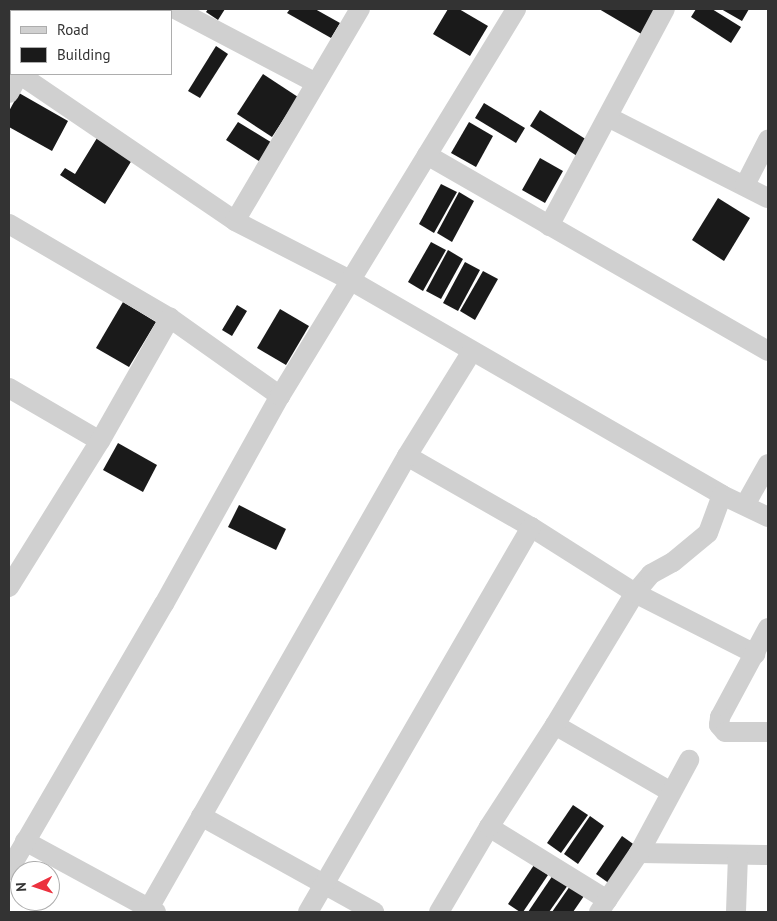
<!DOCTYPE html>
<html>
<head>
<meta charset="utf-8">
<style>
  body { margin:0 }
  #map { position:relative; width:777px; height:921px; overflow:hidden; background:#fff; font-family:"PT Sans",sans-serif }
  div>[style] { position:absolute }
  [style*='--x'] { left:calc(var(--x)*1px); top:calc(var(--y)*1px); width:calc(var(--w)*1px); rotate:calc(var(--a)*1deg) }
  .building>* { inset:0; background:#1a1a1a }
  .minor>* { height:20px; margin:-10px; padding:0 10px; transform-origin:10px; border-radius:10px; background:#d0d0d0 }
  span { translate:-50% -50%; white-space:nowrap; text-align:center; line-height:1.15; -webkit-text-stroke:5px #fff; paint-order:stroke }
  .frame { position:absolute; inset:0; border:10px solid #333; pointer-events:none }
  .legend { position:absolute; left:10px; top:10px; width:162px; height:65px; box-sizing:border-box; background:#fff; border:1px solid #adadad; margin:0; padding:6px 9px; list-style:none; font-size:15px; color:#333 }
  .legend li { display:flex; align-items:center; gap:10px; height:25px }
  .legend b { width:25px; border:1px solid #adadad }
  .north { position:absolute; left:10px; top:861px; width:50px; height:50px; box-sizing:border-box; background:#fff; border:1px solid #adadad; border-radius:50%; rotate:266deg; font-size:14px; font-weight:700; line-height:20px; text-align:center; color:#333 }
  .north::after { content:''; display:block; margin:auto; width:18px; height:22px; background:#ec323f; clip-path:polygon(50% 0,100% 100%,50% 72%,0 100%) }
</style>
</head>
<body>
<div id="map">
  <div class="building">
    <div style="clip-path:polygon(13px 9px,33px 9px,32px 11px,17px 11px)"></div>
    <div style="clip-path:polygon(208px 9px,225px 9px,218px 20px,206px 12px)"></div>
    <div style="clip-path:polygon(290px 9px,315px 9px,340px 23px,331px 38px,287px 13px)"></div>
    <div style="clip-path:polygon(448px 9px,459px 9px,488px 26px,470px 56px,433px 34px)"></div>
    <div style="clip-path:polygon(599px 9px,659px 9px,643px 35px)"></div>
    <div style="clip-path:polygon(696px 9px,712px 9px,741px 27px,731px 43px,691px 17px)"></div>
    <div style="clip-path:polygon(721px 9px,749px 9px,742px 21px)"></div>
    <div style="clip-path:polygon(216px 46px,228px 54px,200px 98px,188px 91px)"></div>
    <div style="clip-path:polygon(263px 74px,298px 97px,272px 137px,237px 114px)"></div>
    <div style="clip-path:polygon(19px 93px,68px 121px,52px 151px,9px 127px,9px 111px)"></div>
    <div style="clip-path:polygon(484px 103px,525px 128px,516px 143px,475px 118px)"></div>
    <div style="clip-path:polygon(540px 110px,587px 140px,577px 156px,530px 126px)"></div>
    <div style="clip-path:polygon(238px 122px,274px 144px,262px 163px,226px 140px)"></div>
    <div style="clip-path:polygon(469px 122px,493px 136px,476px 167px,451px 153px)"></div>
    <div style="clip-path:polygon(97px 138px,132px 160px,105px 204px,60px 175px,65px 168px,75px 174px)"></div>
    <div style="clip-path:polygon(540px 158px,563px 171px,545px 203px,522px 190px)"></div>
    <div style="clip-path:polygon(441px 184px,457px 192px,434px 233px,419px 224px)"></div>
    <div style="clip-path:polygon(459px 192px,474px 201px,452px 242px,437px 233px)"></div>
    <div style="clip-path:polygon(718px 198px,750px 218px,724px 261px,692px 240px)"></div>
    <div style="clip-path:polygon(431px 242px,446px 250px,423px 291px,408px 282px)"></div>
    <div style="clip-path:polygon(448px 250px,463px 259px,441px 299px,426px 291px)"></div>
    <div style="clip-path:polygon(465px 262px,480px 270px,458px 311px,443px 303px)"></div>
    <div style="clip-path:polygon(483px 271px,498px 279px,475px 320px,460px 311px)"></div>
    <div style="clip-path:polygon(123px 302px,156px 322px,129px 367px,96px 348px)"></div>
    <div style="clip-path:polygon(237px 305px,247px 311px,232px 336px,222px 330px)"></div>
    <div style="clip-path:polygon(280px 309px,309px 326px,286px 365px,257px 348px)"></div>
    <div style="clip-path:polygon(118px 443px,157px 465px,143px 492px,103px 470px)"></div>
    <div style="clip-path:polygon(239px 505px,286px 529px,276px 550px,228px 527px)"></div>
    <div style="clip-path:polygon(573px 805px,588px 815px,561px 853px,547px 843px)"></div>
    <div style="clip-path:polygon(590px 816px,604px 826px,578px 864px,564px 854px)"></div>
    <div style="clip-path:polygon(622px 836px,636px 846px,610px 884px,596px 874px)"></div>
    <div style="clip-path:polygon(534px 865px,548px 875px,523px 912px,520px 912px,508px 904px)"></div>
    <div style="clip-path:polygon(553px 875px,568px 885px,549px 912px,528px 912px)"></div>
    <div style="clip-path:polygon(570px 886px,584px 896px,573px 912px,552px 912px)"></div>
  </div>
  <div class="minor">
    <div style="--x:175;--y:9;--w:159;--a:27.7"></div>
    <div style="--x:19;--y:74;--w:261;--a:34.2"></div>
    <div style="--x:235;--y:221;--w:129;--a:27.2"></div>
    <div style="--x:350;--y:280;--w:430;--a:30"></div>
    <div style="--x:722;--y:495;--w:51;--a:25.6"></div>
    <div style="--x:9;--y:93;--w:21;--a:-62"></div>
    <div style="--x:608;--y:117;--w:179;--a:26.9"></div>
    <div style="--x:427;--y:155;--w:393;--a:29.9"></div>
    <div style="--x:745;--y:185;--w:51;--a:-62.9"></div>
    <div style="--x:235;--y:221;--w:246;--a:-59.5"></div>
    <div style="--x:9;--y:224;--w:186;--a:30.3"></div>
    <div style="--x:170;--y:318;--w:135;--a:35.3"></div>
    <div style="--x:549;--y:226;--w:246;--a:-61.9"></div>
    <div style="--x:9;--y:388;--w:105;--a:30.2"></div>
    <div style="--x:407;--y:456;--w:143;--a:29.8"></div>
    <div style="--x:531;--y:527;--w:123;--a:32.4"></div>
    <div style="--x:635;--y:593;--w:135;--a:26.9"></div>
    <div style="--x:745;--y:505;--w:47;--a:-60.7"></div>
    <div style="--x:9;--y:587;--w:172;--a:-58.1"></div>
    <div style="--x:100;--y:441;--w:142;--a:-60.4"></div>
    <div style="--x:768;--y:628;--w:101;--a:118.3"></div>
    <div style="--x:720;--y:717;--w:8;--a:97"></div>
    <div style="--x:719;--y:725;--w:9;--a:49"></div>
    <div style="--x:725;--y:732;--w:43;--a:0"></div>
    <div style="--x:555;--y:725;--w:134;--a:30"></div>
    <div style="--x:201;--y:816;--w:198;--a:29"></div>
    <div style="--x:489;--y:827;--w:139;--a:31.7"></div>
    <div style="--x:25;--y:841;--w:149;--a:28.5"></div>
    <div style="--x:639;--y:853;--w:129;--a:0.9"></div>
    <div style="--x:9;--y:870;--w:308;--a:-59.8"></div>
    <div style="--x:164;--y:604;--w:238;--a:-60.9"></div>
    <div style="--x:280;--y:396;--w:453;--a:-58.6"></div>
    <div style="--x:149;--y:908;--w:520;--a:-60.28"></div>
    <div style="--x:407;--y:456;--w:123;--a:-58.2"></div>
    <div style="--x:308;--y:912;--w:445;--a:-59.9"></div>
    <div style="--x:439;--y:912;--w:99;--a:-59.5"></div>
    <div style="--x:489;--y:827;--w:121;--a:-57.1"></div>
    <div style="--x:555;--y:725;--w:154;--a:-58.8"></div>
    <div style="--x:635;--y:593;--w:25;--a:-50"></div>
    <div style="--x:651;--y:574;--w:25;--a:-29"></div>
    <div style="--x:673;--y:562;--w:45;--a:-39.6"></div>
    <div style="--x:708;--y:533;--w:40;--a:-69.8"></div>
    <div style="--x:599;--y:912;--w:71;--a:-55.9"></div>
    <div style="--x:639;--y:853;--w:106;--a:-61.7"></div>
    <div style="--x:736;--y:912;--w:57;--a:-88"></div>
  </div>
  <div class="frame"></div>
  <ul class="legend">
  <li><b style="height:6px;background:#d0d0d0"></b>Road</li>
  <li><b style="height:14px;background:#1a1a1a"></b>Building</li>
  </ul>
  <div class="north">N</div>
</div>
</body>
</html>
